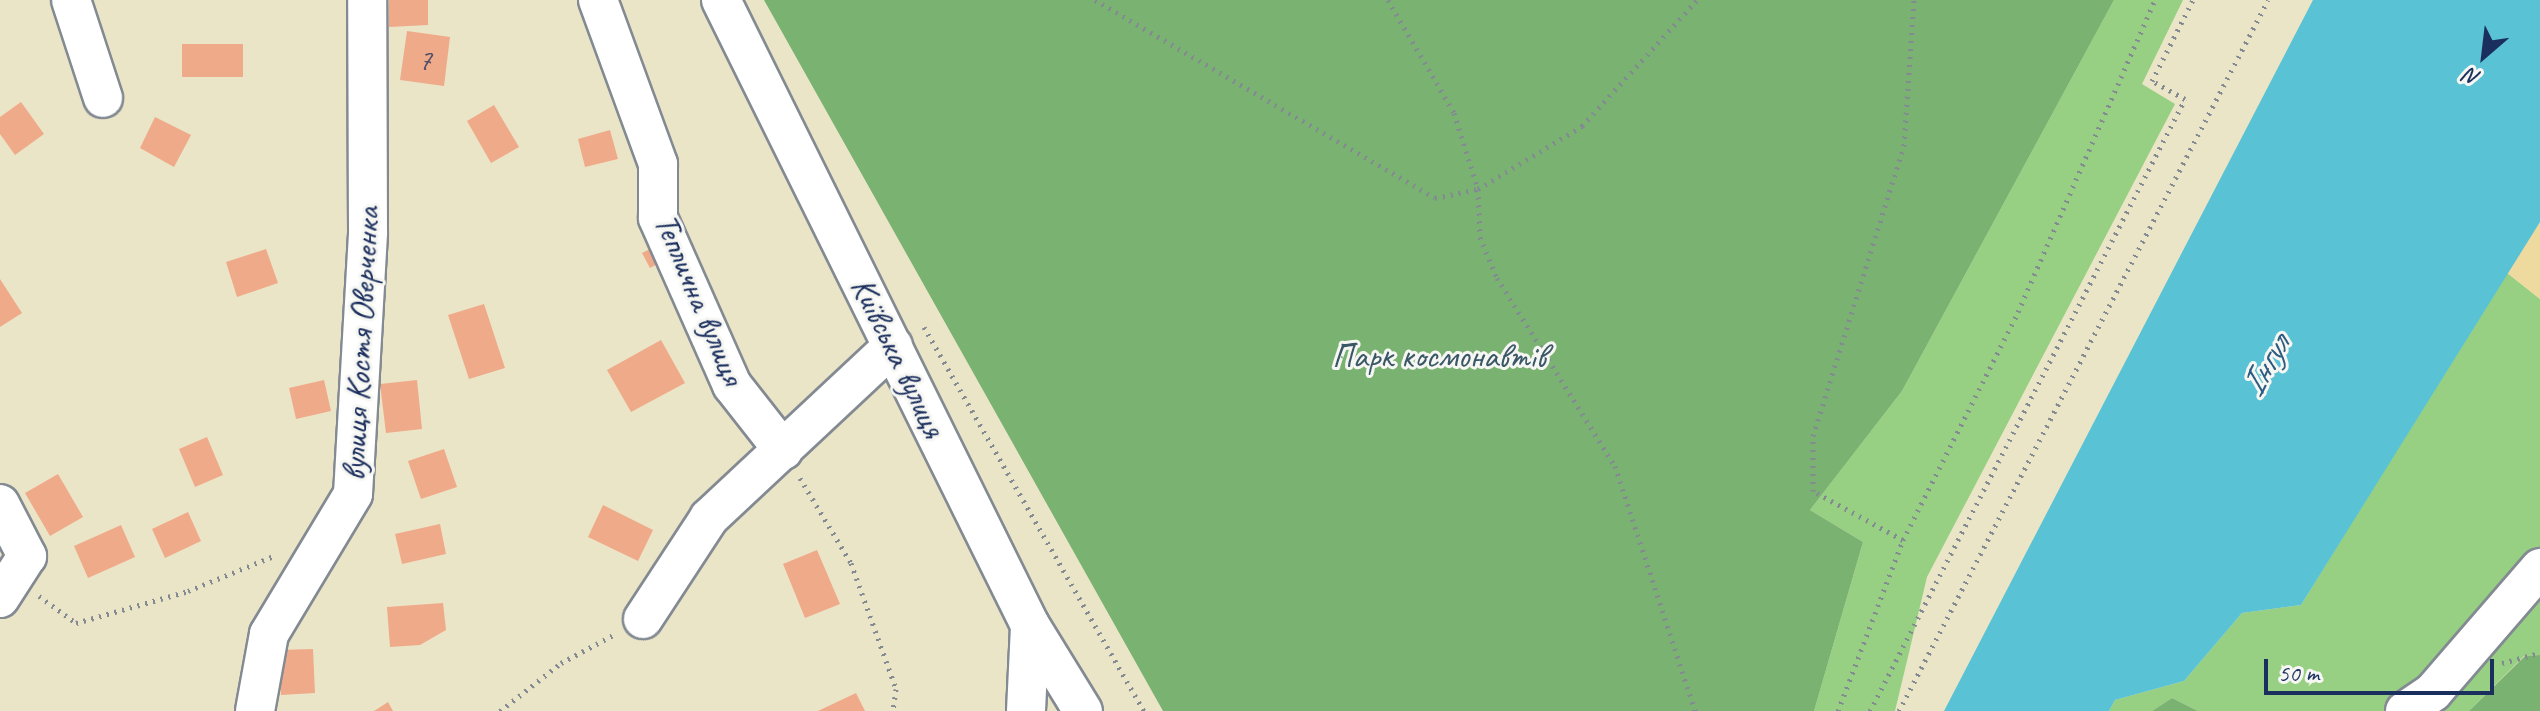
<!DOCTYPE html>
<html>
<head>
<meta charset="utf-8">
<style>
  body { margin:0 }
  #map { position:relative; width:2540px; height:711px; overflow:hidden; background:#ebe5c7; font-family:Caveat,sans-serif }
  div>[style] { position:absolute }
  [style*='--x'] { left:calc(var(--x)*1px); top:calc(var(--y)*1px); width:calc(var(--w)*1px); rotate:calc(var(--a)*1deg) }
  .green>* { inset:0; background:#97d083 }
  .forest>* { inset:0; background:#79b271 }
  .sand>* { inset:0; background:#eeda9e }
  .water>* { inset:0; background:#59c3d5 }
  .building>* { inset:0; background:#efaa8a }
  .path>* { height:5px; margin-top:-2.5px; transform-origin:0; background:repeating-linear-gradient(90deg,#838a92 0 2px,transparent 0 8px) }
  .roads { filter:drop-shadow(2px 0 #838a92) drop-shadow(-2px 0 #838a92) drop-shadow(0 2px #838a92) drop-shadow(0 -2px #838a92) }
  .minor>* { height:38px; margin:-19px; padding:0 19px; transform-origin:19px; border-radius:19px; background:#fff }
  span { translate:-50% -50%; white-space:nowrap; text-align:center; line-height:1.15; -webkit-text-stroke:6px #f6f6f2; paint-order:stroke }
  .number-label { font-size:30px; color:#504e69 }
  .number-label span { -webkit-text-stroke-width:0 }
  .street-label { font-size:34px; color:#1b2f5e }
  .park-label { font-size:34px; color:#3a5767 }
  .water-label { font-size:36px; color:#2e5b82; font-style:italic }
  .north { position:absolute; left:2444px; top:16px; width:80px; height:80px; -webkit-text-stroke:6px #f6f6f2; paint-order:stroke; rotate:208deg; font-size:22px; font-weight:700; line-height:32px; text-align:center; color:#1b2f5e }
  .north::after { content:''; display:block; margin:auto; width:28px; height:36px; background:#1b2f5e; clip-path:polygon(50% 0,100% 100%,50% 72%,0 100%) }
  .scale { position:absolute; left:2264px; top:659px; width:230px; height:36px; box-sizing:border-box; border:4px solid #1b2f5e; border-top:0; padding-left:10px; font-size:24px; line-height:28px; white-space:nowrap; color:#1b2f5e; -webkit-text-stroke:6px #f6f6f2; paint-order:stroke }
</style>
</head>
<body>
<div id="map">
  <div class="green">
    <div style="clip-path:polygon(2114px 0,2183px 0,2142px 84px,2175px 104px,1927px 577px,1895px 711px,1814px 711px,1863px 542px,1810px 510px,1902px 391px)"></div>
    <div style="clip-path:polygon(2506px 272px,2540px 299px,2540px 655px,2524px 656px,2469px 711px,2198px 711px,2172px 698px,2152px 711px,2109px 711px,2115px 700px,2184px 681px,2242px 613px,2301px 605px)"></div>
  </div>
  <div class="forest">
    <div style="clip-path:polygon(764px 0,2114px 0,1902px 391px,1810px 510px,1863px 542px,1814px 711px,1163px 711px)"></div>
    <div style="clip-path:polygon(2540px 655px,2540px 711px,2469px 711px,2525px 656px)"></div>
    <div style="clip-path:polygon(2172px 698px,2198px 711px,2152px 711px)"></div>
  </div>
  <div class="sand">
    <div style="clip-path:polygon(2540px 222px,2540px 299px,2506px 272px)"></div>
  </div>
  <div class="water">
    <div style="clip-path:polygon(2313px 0,2540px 0,2540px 222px,2301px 605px,2242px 613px,2184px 681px,2115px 700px,2109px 711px,1944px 711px)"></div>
  </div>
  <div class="building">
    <div style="clip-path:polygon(389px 0,428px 0,428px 25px,389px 27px)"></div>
    <div style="clip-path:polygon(407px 31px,450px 37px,444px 86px,400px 80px)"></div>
    <div style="clip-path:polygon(182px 44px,243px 44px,243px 77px,182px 77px)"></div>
    <div style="clip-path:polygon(21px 102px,44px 134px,15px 155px,0 134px,0 117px)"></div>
    <div style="clip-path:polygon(494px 105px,519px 147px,491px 163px,467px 121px)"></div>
    <div style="clip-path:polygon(155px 117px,191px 135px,174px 167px,140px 148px)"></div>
    <div style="clip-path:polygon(610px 130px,618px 159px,585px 167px,578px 139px)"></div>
    <div style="clip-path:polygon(654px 247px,661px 262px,650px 268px,642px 253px)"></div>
    <div style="clip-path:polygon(266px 249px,278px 283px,237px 297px,226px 262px)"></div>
    <div style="clip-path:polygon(0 279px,22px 313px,0 327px)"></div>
    <div style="clip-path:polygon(484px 304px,505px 368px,469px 379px,448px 315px)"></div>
    <div style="clip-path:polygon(661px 340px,685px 383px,631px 412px,607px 370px)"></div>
    <div style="clip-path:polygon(324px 380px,331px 411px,296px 419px,289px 388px)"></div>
    <div style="clip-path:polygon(417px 380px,422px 429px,386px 433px,380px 384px)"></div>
    <div style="clip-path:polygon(207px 437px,223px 475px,195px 487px,179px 449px)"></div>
    <div style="clip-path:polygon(444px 449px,457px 487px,421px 499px,408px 461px)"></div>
    <div style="clip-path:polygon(58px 474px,83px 517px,50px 536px,25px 493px)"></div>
    <div style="clip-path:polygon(603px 505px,653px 530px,638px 561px,588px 537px)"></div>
    <div style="clip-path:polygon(188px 512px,201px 541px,165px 558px,152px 529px)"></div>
    <div style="clip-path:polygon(440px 524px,446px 554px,402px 564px,395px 534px)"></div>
    <div style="clip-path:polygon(121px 525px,135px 557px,88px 578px,74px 546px)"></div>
    <div style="clip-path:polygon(817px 550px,840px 604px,805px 618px,783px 564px)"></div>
    <div style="clip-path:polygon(443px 603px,446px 630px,420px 645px,390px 647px,387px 607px)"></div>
    <div style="clip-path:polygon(313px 649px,315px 693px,281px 695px,279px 650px)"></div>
    <div style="clip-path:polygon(856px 693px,865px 711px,818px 711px)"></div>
    <div style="clip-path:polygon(388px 702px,393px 711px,374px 711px)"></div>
  </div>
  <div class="path">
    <div style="--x:1095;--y:0;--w:393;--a:30.2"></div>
    <div style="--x:1435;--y:198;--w:44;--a:-11.8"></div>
    <div style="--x:1478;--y:189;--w:122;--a:-31.2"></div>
    <div style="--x:1582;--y:126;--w:171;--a:-47.6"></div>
    <div style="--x:1388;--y:0;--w:131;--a:59.7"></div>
    <div style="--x:1454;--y:113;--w:80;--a:72.5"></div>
    <div style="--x:1478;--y:189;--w:48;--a:87.6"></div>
    <div style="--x:1480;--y:237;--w:44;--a:67.5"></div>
    <div style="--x:1497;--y:278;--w:222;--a:57.9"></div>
    <div style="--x:1615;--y:466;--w:258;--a:71.9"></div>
    <div style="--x:924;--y:327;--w:443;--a:60.2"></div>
    <div style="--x:800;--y:478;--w:99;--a:59"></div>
    <div style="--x:851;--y:563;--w:134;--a:70.3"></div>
    <div style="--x:896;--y:689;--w:22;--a:98"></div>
    <div style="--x:1903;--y:540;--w:102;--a:-151.4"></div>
    <div style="--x:1813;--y:491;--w:55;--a:-90"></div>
    <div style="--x:1813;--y:436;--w:304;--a:-72.6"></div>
    <div style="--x:1904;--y:146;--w:146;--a:-86.1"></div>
    <div style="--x:39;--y:596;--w:46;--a:36.1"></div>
    <div style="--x:76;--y:623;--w:116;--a:-15.9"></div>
    <div style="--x:188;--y:591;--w:95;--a:-22.2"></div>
    <div style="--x:2502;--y:663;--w:39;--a:-15"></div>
    <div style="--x:500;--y:711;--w:78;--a:-38.2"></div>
    <div style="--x:561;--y:663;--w:61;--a:-28.2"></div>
    <div style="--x:1838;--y:711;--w:183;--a:-69.2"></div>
    <div style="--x:1903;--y:540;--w:255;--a:-63.2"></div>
    <div style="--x:2018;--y:312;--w:341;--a:-66.3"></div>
    <div style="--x:1870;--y:711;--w:688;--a:-62.76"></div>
    <div style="--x:2185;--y:99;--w:38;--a:-151"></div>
    <div style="--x:2152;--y:81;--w:91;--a:-63.2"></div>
    <div style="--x:1899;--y:711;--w:801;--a:-62.57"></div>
  </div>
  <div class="roads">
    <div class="minor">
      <div style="--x:71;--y:0;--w:103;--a:71.9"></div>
      <div style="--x:598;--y:0;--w:175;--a:69.9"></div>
      <div style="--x:658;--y:164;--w:54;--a:90"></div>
      <div style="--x:658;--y:218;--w:183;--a:66.1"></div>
      <div style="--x:732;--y:385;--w:83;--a:51.9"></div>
      <div style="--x:721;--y:0;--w:697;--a:63.69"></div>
      <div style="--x:1030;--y:625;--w:101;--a:58.4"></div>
      <div style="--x:0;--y:504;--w:59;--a:62.6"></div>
      <div style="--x:27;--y:556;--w:50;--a:122.7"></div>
      <div style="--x:643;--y:619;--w:121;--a:-56.8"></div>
      <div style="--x:709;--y:518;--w:252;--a:-43.1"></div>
      <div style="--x:255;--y:711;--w:78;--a:-79.7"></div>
      <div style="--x:269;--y:634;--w:163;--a:-59"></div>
      <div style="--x:353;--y:494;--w:262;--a:-86.7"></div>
      <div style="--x:368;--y:232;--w:232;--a:-90.2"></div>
      <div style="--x:1026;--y:711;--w:86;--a:-87.3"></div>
      <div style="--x:2405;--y:711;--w:34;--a:-34"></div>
      <div style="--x:2433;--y:692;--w:164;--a:-49.2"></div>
    </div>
  </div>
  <div class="number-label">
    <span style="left:425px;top:59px">7</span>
  </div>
  <div class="street-label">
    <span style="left:700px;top:299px;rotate:67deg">Теплична вулиця</span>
    <span style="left:360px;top:344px;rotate:-87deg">вулиця Костя Оверченка</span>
    <span style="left:899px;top:357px;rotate:64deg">Київська вулиця</span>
  </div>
  <div class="park-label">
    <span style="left:1439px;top:356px">Парк космонавтів</span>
  </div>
  <div class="water-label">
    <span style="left:2265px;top:366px;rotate:-60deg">Інгул</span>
  </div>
  <div class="north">N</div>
  <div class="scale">50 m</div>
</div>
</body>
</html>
